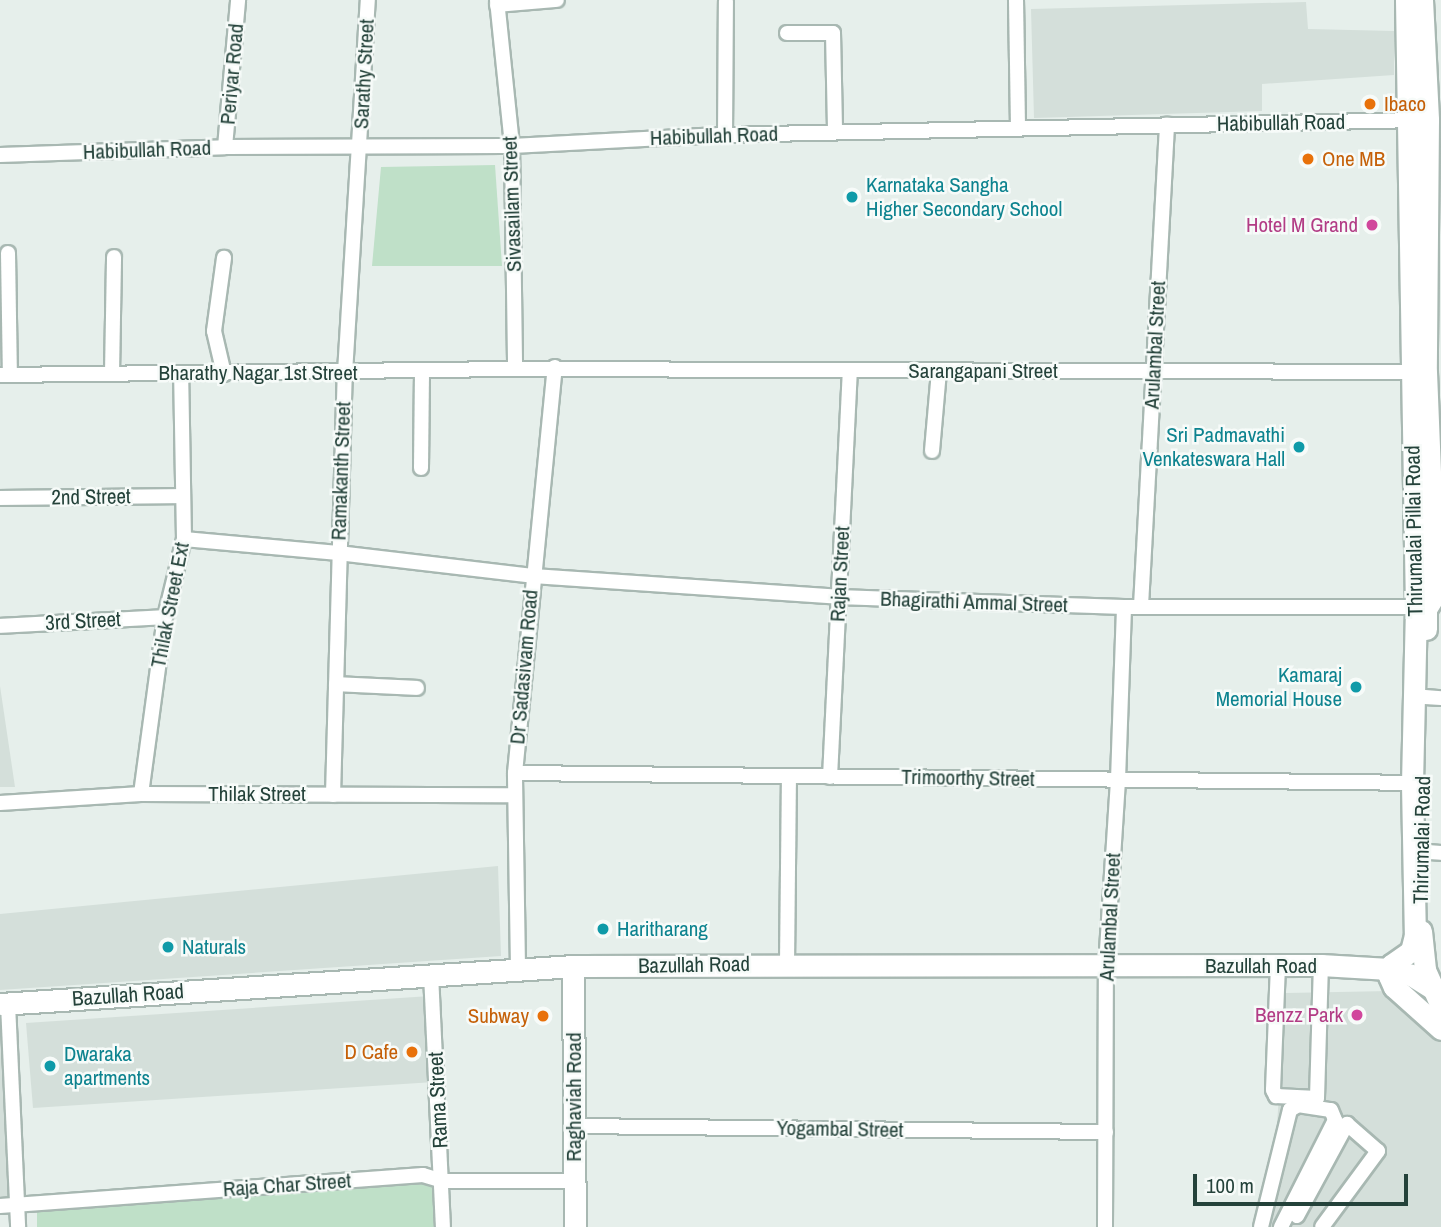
<!DOCTYPE html>
<html>
<head>
<meta charset="utf-8">
<style>
  body { margin:0 }
  #map { position:relative; width:1441px; height:1227px; overflow:hidden; background:#e6efeb; font-family:"Archivo Narrow",sans-serif }
  div>[style] { position:absolute }
  [style*='--x'] { left:calc(var(--x)*1px); top:calc(var(--y)*1px); width:calc(var(--w)*1px); rotate:calc(var(--a)*1deg) }
  .built>* { inset:0; background:#d4dfda }
  .green>* { inset:0; background:#bfe0c8 }
  .roads { filter:drop-shadow(2px 0 #a8b8b2) drop-shadow(-2px 0 #a8b8b2) drop-shadow(0 2px #a8b8b2) drop-shadow(0 -2px #a8b8b2) }
  .street>* { height:14px; margin:-7px; padding:0 7px; transform-origin:7px; border-radius:7px; background:#fff }
  .secondary>* { height:21px; margin:-10.5px; padding:0 10.5px; transform-origin:10.5px; border-radius:10.5px; background:#fff }
  .dots>* { width:19px; height:19px; translate:-50% -50%; box-sizing:border-box; border:4px solid #f7fbf9; border-radius:50% }
  span { translate:-50% -50%; white-space:nowrap; text-align:center; line-height:1.15; -webkit-text-stroke:5px #f7fbf9; paint-order:stroke }
  .street-label { font-size:21px; color:#24423a }
  .food-label { font-size:21px; color:#c56008 }
  .left { translate:0 -50%; text-align:left }
  .right { translate:-100% -50%; text-align:right }
  .culture-label { font-size:21px; color:#0d838f }
  .hotel-label { font-size:21px; color:#b23c85 }
  .scale { position:absolute; left:1193px; top:1174px; width:215px; height:32px; box-sizing:border-box; border:4px solid #24423a; border-top:0; padding-left:9px; font-size:21px; line-height:24px; white-space:nowrap; color:#24423a; -webkit-text-stroke:5px #f7fbf9; paint-order:stroke }
</style>
</head>
<body>
<div id="map">
  <div class="built">
    <div style="clip-path:polygon(1306px 2px,1308px 29px,1394px 31px,1394px 75px,1262px 84px,1262px 111px,1034px 118px,1031px 9px)"></div>
    <div style="clip-path:polygon(0 686px,15px 787px,0 787px)"></div>
    <div style="clip-path:polygon(498px 866px,501px 956px,0 990px,0 914px)"></div>
    <div style="clip-path:polygon(1390px 991px,1441px 1031px,1441px 1227px,1270px 1227px,1286px 993px)"></div>
    <div style="clip-path:polygon(430px 996px,434px 1082px,33px 1108px,26px 1023px)"></div>
    <div style="clip-path:polygon(0 1023px,3px 1023px,10px 1198px,0 1199px)"></div>
  </div>
  <div class="green">
    <div style="clip-path:polygon(495px 165px,502px 266px,372px 266px,381px 167px)"></div>
    <div style="clip-path:polygon(440px 1182px,442px 1227px,37px 1227px,37px 1209px)"></div>
  </div>
  <div class="roads">
    <div class="street">
      <div style="--x:497;--y:0;--w:147;--a:84.1"></div>
      <div style="--x:512;--y:146;--w:223;--a:89.2"></div>
      <div style="--x:515;--y:369;--w:897;--a:0.19"></div>
      <div style="--x:1016;--y:0;--w:129;--a:89.1"></div>
      <div style="--x:497;--y:5;--w:60;--a:-4.8"></div>
      <div style="--x:787;--y:33;--w:46;--a:0"></div>
      <div style="--x:833;--y:33;--w:99;--a:88.8"></div>
      <div style="--x:725;--y:135;--w:134;--a:-89.6"></div>
      <div style="--x:225;--y:147;--w:148;--a:-84.9"></div>
      <div style="--x:0;--y:155;--w:225;--a:-2"></div>
      <div style="--x:225;--y:147;--w:287;--a:-0.2"></div>
      <div style="--x:512;--y:146;--w:208;--a:-3"></div>
      <div style="--x:720;--y:135;--w:696;--a:-1.23"></div>
      <div style="--x:8;--y:253;--w:122;--a:89.1"></div>
      <div style="--x:112;--y:374;--w:117;--a:-89"></div>
      <div style="--x:224;--y:374;--w:44;--a:-103.1"></div>
      <div style="--x:214;--y:331;--w:74;--a:-82.2"></div>
      <div style="--x:0;--y:375;--w:515;--a:-0.67"></div>
      <div style="--x:932;--y:451;--w:80;--a:-85"></div>
      <div style="--x:421;--y:468;--w:97;--a:-89.4"></div>
      <div style="--x:0;--y:498;--w:182;--a:-0.6"></div>
      <div style="--x:184;--y:539;--w:155;--a:5.2"></div>
      <div style="--x:338;--y:553;--w:196;--a:6.7"></div>
      <div style="--x:533;--y:576;--w:306;--a:3.9"></div>
      <div style="--x:838;--y:597;--w:286;--a:2"></div>
      <div style="--x:1124;--y:607;--w:292;--a:0"></div>
      <div style="--x:1141;--y:606;--w:482;--a:-86.9"></div>
      <div style="--x:0;--y:626;--w:165;--a:-3.1"></div>
      <div style="--x:336;--y:684;--w:81;--a:2.8"></div>
      <div style="--x:1425;--y:697;--w:16;--a:4"></div>
      <div style="--x:515;--y:773;--w:905;--a:0.63"></div>
      <div style="--x:830;--y:777;--w:406;--a:-87.2"></div>
      <div style="--x:141;--y:794;--w:179;--a:-82.3"></div>
      <div style="--x:165;--y:617;--w:80;--a:-76.3"></div>
      <div style="--x:184;--y:539;--w:165;--a:-91"></div>
      <div style="--x:333;--y:795;--w:422;--a:-88.4"></div>
      <div style="--x:345;--y:373;--w:374;--a:-86.5"></div>
      <div style="--x:0;--y:803;--w:141;--a:-3.7"></div>
      <div style="--x:141;--y:794;--w:373;--a:0.2"></div>
      <div style="--x:1414;--y:851;--w:27;--a:4"></div>
      <div style="--x:787;--y:964;--w:188;--a:-89.4"></div>
      <div style="--x:1278;--y:965;--w:125;--a:92.3"></div>
      <div style="--x:1273;--y:1090;--w:7;--a:63"></div>
      <div style="--x:1276;--y:1096;--w:41;--a:2.8"></div>
      <div style="--x:1317;--y:1098;--w:133;--a:-88.3"></div>
      <div style="--x:518;--y:968;--w:195;--a:-90.9"></div>
      <div style="--x:515;--y:773;--w:408;--a:-84.4"></div>
      <div style="--x:431;--y:974;--w:253;--a:87.3"></div>
      <div style="--x:8;--y:1004;--w:223;--a:87.4"></div>
      <div style="--x:574;--y:1126;--w:532;--a:0.65"></div>
      <div style="--x:0;--y:1206;--w:424;--a:-4.2"></div>
      <div style="--x:423;--y:1175;--w:21;--a:17"></div>
      <div style="--x:443;--y:1181;--w:131;--a:0"></div>
      <div style="--x:1297;--y:1216;--w:105;--a:-61.5"></div>
      <div style="--x:1347;--y:1124;--w:41;--a:41.1"></div>
      <div style="--x:1378;--y:1151;--w:94;--a:126.4"></div>
      <div style="--x:1105;--y:1227;--w:261;--a:-89.8"></div>
      <div style="--x:1106;--y:966;--w:186;--a:-86.3"></div>
      <div style="--x:1118;--y:780;--w:173;--a:-88"></div>
      <div style="--x:1261;--y:1227;--w:121;--a:-76.1"></div>
      <div style="--x:1290;--y:1110;--w:9;--a:-32"></div>
      <div style="--x:1298;--y:1105;--w:33;--a:9"></div>
      <div style="--x:1331;--y:1110;--w:11;--a:68"></div>
      <div style="--x:1335;--y:1120;--w:120;--a:116.8"></div>
    </div>
    <div class="secondary">
      <div style="--x:1406;--y:0;--w:607;--a:89.06"></div>
      <div style="--x:1416;--y:607;--w:177;--a:91.3"></div>
      <div style="--x:1412;--y:784;--w:151;--a:88.9"></div>
      <div style="--x:1415;--y:935;--w:16;--a:104"></div>
      <div style="--x:1411;--y:951;--w:24;--a:145"></div>
      <div style="--x:1391;--y:965;--w:11;--a:100"></div>
      <div style="--x:1389;--y:976;--w:12;--a:66"></div>
      <div style="--x:1394;--y:987;--w:63;--a:41.8"></div>
      <div style="--x:1422;--y:0;--w:120;--a:87.1"></div>
      <div style="--x:1428;--y:120;--w:252;--a:90.5"></div>
      <div style="--x:1426;--y:372;--w:222;--a:87.7"></div>
      <div style="--x:1435;--y:594;--w:17;--a:121"></div>
      <div style="--x:1426;--y:609;--w:20;--a:90"></div>
      <div style="--x:1421;--y:931;--w:39;--a:84"></div>
      <div style="--x:1425;--y:970;--w:39;--a:66"></div>
      <div style="--x:573;--y:966;--w:261;--a:89.6"></div>
      <div style="--x:0;--y:1004;--w:574;--a:-3.79"></div>
      <div style="--x:573;--y:966;--w:748;--a:-0.08"></div>
      <div style="--x:1321;--y:965;--w:68;--a:3.4"></div>
      <div style="--x:1389;--y:969;--w:23;--a:15"></div>
      <div style="--x:1411;--y:975;--w:25;--a:32"></div>
    </div>
  </div>
  <div class="dots">
    <div style="left:1370px;top:104px;background:#e8710a"></div>
    <div style="left:1308px;top:159px;background:#e8710a"></div>
    <div style="left:852px;top:197px;background:#0f9aa8"></div>
    <div style="left:1372px;top:225px;background:#d1479c"></div>
    <div style="left:1299px;top:447px;background:#0f9aa8"></div>
    <div style="left:1356px;top:687px;background:#0f9aa8"></div>
    <div style="left:603px;top:929px;background:#0f9aa8"></div>
    <div style="left:168px;top:947px;background:#0f9aa8"></div>
    <div style="left:1357px;top:1015px;background:#d1479c"></div>
    <div style="left:543px;top:1016px;background:#e8710a"></div>
    <div style="left:412px;top:1052px;background:#e8710a"></div>
    <div style="left:50px;top:1066px;background:#0f9aa8"></div>
  </div>
  <div class="street-label">
    <span style="left:232px;top:74px;rotate:-85deg">Periyar Road</span>
    <span style="left:364px;top:74px;rotate:-87deg">Sarathy Street</span>
    <span style="left:1281px;top:123px;rotate:-1deg">Habibullah Road</span>
    <span style="left:714px;top:136px;rotate:-2deg">Habibullah Road</span>
    <span style="left:147px;top:150px;rotate:-2deg">Habibullah Road</span>
    <span style="left:512px;top:204px;rotate:-92deg">Sivasailam Street</span>
    <span style="left:1155px;top:345px;rotate:-87deg">Arulambal Street</span>
    <span style="left:983px;top:371px">Sarangapani Street</span>
    <span style="left:258px;top:373px">Bharathy Nagar 1st Street</span>
    <span style="left:341px;top:471px;rotate:-88deg">Ramakanth Street</span>
    <span style="left:91px;top:497px;rotate:-1deg">2nd Street</span>
    <span style="left:1414px;top:531px;rotate:-91deg">Thirumalai Pillai Road</span>
    <span style="left:840px;top:574px;rotate:-87deg">Rajan Street</span>
    <span style="left:974px;top:602px;rotate:2deg">Bhagirathi Ammal Street</span>
    <span style="left:170px;top:605px;rotate:-79deg">Thilak Street Ext</span>
    <span style="left:83px;top:621px;rotate:-3deg">3rd Street</span>
    <span style="left:524px;top:667px;rotate:-85deg">Dr Sadasivam Road</span>
    <span style="left:968px;top:778px;rotate:1deg">Trimoorthy Street</span>
    <span style="left:257px;top:794px">Thilak Street</span>
    <span style="left:1422px;top:840px;rotate:-89deg">Thirumalai Road</span>
    <span style="left:1110px;top:917px;rotate:-87deg">Arulambal Street</span>
    <span style="left:694px;top:965px;rotate:-1deg">Bazullah Road</span>
    <span style="left:1261px;top:966px">Bazullah Road</span>
    <span style="left:128px;top:995px;rotate:-4deg">Bazullah Road</span>
    <span style="left:574px;top:1097px;rotate:-90deg">Raghaviah Road</span>
    <span style="left:438px;top:1100px;rotate:-93deg">Rama Street</span>
    <span style="left:840px;top:1129px;rotate:1deg">Yogambal Street</span>
    <span style="left:287px;top:1185px;rotate:-4deg">Raja Char Street</span>
  </div>
  <div class="food-label">
    <span class="left" style="left:1384px;top:104px">Ibaco</span>
    <span class="left" style="left:1322px;top:159px">One MB</span>
    <span class="right" style="left:529px;top:1016px">Subway</span>
    <span class="right" style="left:398px;top:1052px">D Cafe</span>
  </div>
  <div class="culture-label">
    <span class="left" style="left:866px;top:197px">Karnataka Sangha<br>Higher Secondary School</span>
    <span class="right" style="left:1285px;top:447px">Sri Padmavathi<br>Venkateswara Hall</span>
    <span class="right" style="left:1342px;top:687px">Kamaraj<br>Memorial House</span>
    <span class="left" style="left:617px;top:929px">Haritharang</span>
    <span class="left" style="left:182px;top:947px">Naturals</span>
    <span class="left" style="left:64px;top:1066px">Dwaraka<br>apartments</span>
  </div>
  <div class="hotel-label">
    <span class="right" style="left:1358px;top:225px">Hotel M Grand</span>
    <span class="right" style="left:1343px;top:1015px">Benzz Park</span>
  </div>
  <div class="scale">100 m</div>
</div>
</body>
</html>
